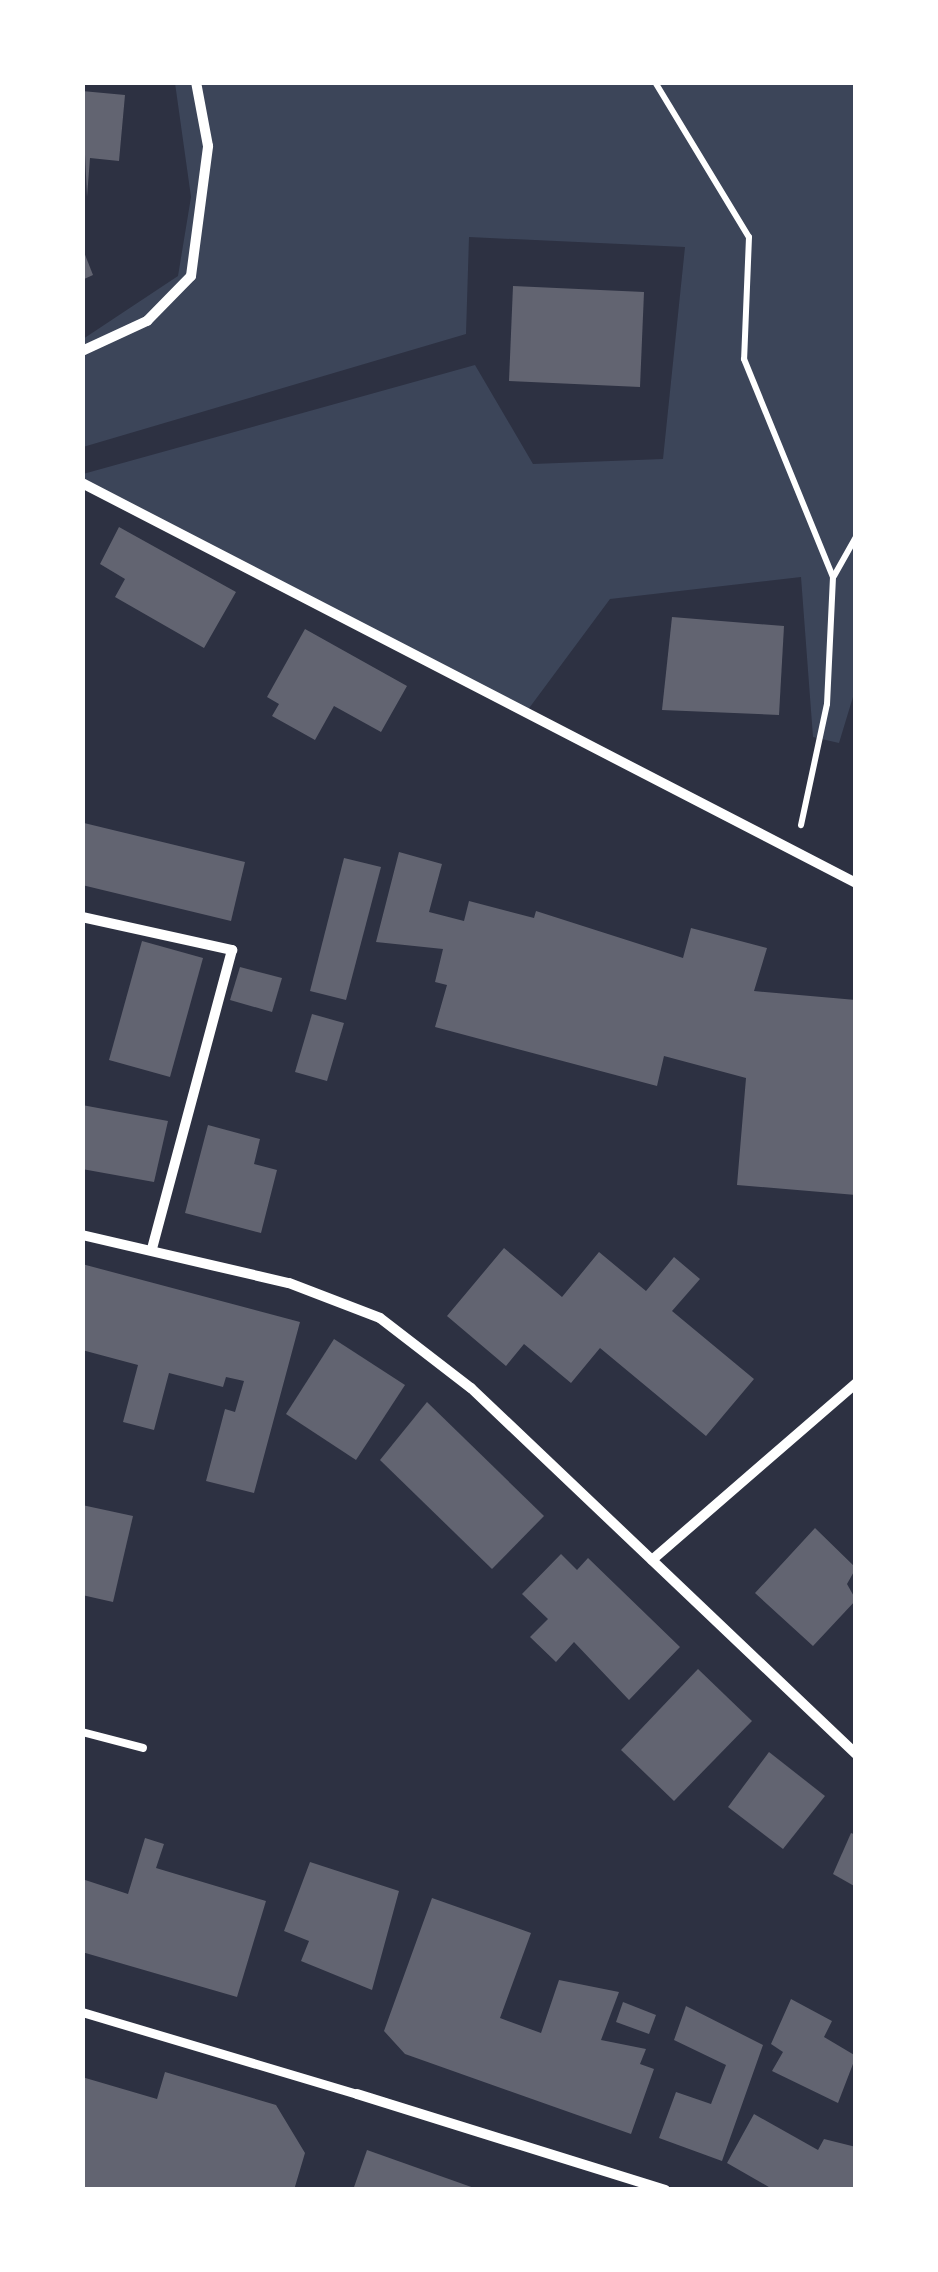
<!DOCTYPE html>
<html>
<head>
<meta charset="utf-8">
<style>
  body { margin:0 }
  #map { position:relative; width:938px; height:2272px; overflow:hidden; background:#2d3142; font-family:"Alegreya Sans",sans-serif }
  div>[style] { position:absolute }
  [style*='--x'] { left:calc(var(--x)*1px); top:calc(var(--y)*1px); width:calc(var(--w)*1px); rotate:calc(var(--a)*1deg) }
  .green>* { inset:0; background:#3c4559 }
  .building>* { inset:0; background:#626471 }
  .path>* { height:6px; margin:-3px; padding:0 3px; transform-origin:3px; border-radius:3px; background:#fff }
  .service>* { height:8px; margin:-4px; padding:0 4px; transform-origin:4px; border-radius:4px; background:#fff }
  .pedestrian>* { height:9px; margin:-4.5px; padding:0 4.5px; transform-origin:4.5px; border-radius:4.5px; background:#fff }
  .minor>* { height:10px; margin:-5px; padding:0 5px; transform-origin:5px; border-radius:5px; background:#fff }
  span { translate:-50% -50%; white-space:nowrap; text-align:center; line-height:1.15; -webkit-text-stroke:9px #fff; paint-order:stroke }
  .frame { position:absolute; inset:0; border:85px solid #fff; pointer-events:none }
</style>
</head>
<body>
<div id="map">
  <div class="green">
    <div style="clip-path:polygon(175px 83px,855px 83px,856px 687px,839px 743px,813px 737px,801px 577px,610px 599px,524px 715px,83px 487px,83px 474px,475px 365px,533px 464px,663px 459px,685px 247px,469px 237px,466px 334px,83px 447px,83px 339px,178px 276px,191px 197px)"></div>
  </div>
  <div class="building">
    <div style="clip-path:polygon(82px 91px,125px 95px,119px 161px,90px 158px,87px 197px)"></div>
    <div style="clip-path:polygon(82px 247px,93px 275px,82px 280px)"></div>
    <div style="clip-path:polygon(513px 286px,644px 292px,640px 387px,509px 381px)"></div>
    <div style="clip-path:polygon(119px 527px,236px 592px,204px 648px,115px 597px,125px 579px,100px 564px)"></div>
    <div style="clip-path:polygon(672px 617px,784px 626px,779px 715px,662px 710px)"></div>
    <div style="clip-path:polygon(305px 629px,407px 686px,381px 732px,334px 706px,315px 740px,272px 716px,279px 704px,267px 697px)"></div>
    <div style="clip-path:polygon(84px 823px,245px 862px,231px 921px,82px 885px)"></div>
    <div style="clip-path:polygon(399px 852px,442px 864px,429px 912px,464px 921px,469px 901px,534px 918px,536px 911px,683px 958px,691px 928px,767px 948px,754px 991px,856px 1000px,856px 1195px,737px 1185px,746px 1078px,664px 1056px,657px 1086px,435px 1027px,447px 985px,435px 982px,443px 949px,376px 942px)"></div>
    <div style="clip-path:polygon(344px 858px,381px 867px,346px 1000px,310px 991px)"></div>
    <div style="clip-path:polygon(142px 941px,203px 958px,170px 1077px,109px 1060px)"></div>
    <div style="clip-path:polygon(240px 967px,282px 978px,272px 1012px,230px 1000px)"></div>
    <div style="clip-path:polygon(312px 1014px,344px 1023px,327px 1081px,295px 1072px)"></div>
    <div style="clip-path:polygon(82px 1105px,168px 1121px,154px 1182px,82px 1169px)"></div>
    <div style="clip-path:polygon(208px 1125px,260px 1139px,254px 1164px,277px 1170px,261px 1233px,185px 1213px)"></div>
    <div style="clip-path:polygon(504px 1248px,562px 1297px,599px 1252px,646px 1291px,674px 1257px,700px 1279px,672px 1311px,754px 1379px,706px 1436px,600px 1348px,571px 1383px,524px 1344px,506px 1366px,447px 1316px)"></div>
    <div style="clip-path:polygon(82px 1264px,300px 1322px,254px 1493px,206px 1481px,225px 1409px,235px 1412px,244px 1381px,226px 1377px,223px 1387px,169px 1373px,154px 1430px,123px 1422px,138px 1365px,82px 1350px)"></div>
    <div style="clip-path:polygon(334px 1339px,405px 1385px,356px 1460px,286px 1414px)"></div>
    <div style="clip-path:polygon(427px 1402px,544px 1516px,492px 1569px,380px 1460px)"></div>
    <div style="clip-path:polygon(82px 1505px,133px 1516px,113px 1602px,82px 1595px)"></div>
    <div style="clip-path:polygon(815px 1528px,856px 1568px,847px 1584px,856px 1600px,813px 1646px,755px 1593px)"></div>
    <div style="clip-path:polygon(561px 1554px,577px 1570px,588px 1558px,680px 1647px,629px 1700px,574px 1642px,556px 1662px,530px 1637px,548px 1619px,522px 1594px)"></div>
    <div style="clip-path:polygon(698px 1669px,752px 1721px,674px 1801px,621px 1750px)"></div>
    <div style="clip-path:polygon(769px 1752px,825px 1796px,783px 1849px,728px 1807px)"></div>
    <div style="clip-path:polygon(851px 1833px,856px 1835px,856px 1887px,833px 1874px)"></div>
    <div style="clip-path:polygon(145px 1838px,164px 1844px,156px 1868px,266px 1901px,237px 1997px,82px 1952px,82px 1879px,128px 1894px)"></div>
    <div style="clip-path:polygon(310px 1862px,399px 1891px,372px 1990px,301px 1961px,309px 1941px,284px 1931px)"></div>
    <div style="clip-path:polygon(432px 1898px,531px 1933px,500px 2018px,541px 2033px,559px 1980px,619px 1992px,601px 2040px,646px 2049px,640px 2064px,654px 2069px,631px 2134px,405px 2054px,384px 2031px)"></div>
    <div style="clip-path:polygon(791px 1999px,832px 2021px,824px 2037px,856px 2056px,838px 2103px,772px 2071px,783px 2052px,771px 2044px)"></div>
    <div style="clip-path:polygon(623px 2002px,656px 2015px,649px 2034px,616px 2022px)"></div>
    <div style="clip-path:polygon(686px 2006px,763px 2045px,722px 2161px,659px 2138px,676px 2092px,711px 2104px,726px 2065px,674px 2040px)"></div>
    <div style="clip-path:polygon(165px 2072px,276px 2105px,305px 2153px,294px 2190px,82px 2190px,82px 2077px,157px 2099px)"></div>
    <div style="clip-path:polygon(754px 2114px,818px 2150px,824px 2139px,856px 2147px,856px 2190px,774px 2190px,727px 2163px)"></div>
    <div style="clip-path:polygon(367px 2150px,477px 2189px,477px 2190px,353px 2190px)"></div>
  </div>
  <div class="path">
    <div style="--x:655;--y:82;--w:181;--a:58.8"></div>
    <div style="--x:749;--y:237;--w:122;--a:92.3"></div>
    <div style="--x:744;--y:359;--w:235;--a:67.8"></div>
    <div style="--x:833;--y:577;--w:127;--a:92.7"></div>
    <div style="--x:827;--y:704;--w:124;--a:102.1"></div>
    <div style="--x:834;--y:576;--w:45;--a:-60.6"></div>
  </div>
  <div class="service">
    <div style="--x:82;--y:1732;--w:63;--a:14.7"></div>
  </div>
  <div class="pedestrian">
    <div style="--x:82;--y:2012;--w:287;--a:16.6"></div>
  </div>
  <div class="minor">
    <div style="--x:82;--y:351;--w:72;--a:-24.8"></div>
    <div style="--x:147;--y:321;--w:63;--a:-45.6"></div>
    <div style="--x:191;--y:276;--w:131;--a:-82.5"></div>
    <div style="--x:208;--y:146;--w:65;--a:-100.6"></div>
    <div style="--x:82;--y:483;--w:871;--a:27.33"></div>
    <div style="--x:82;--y:917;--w:154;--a:12.4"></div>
    <div style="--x:232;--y:950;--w:310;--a:105"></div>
    <div style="--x:82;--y:1235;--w:212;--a:13.1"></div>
    <div style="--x:289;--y:1283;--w:97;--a:21"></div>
    <div style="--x:380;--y:1318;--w:115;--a:37.6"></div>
    <div style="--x:471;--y:1388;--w:531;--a:43.55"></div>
    <div style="--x:652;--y:1560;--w:270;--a:-40.9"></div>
    <div style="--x:357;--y:2094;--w:323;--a:17.3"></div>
  </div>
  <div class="frame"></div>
</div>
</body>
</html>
